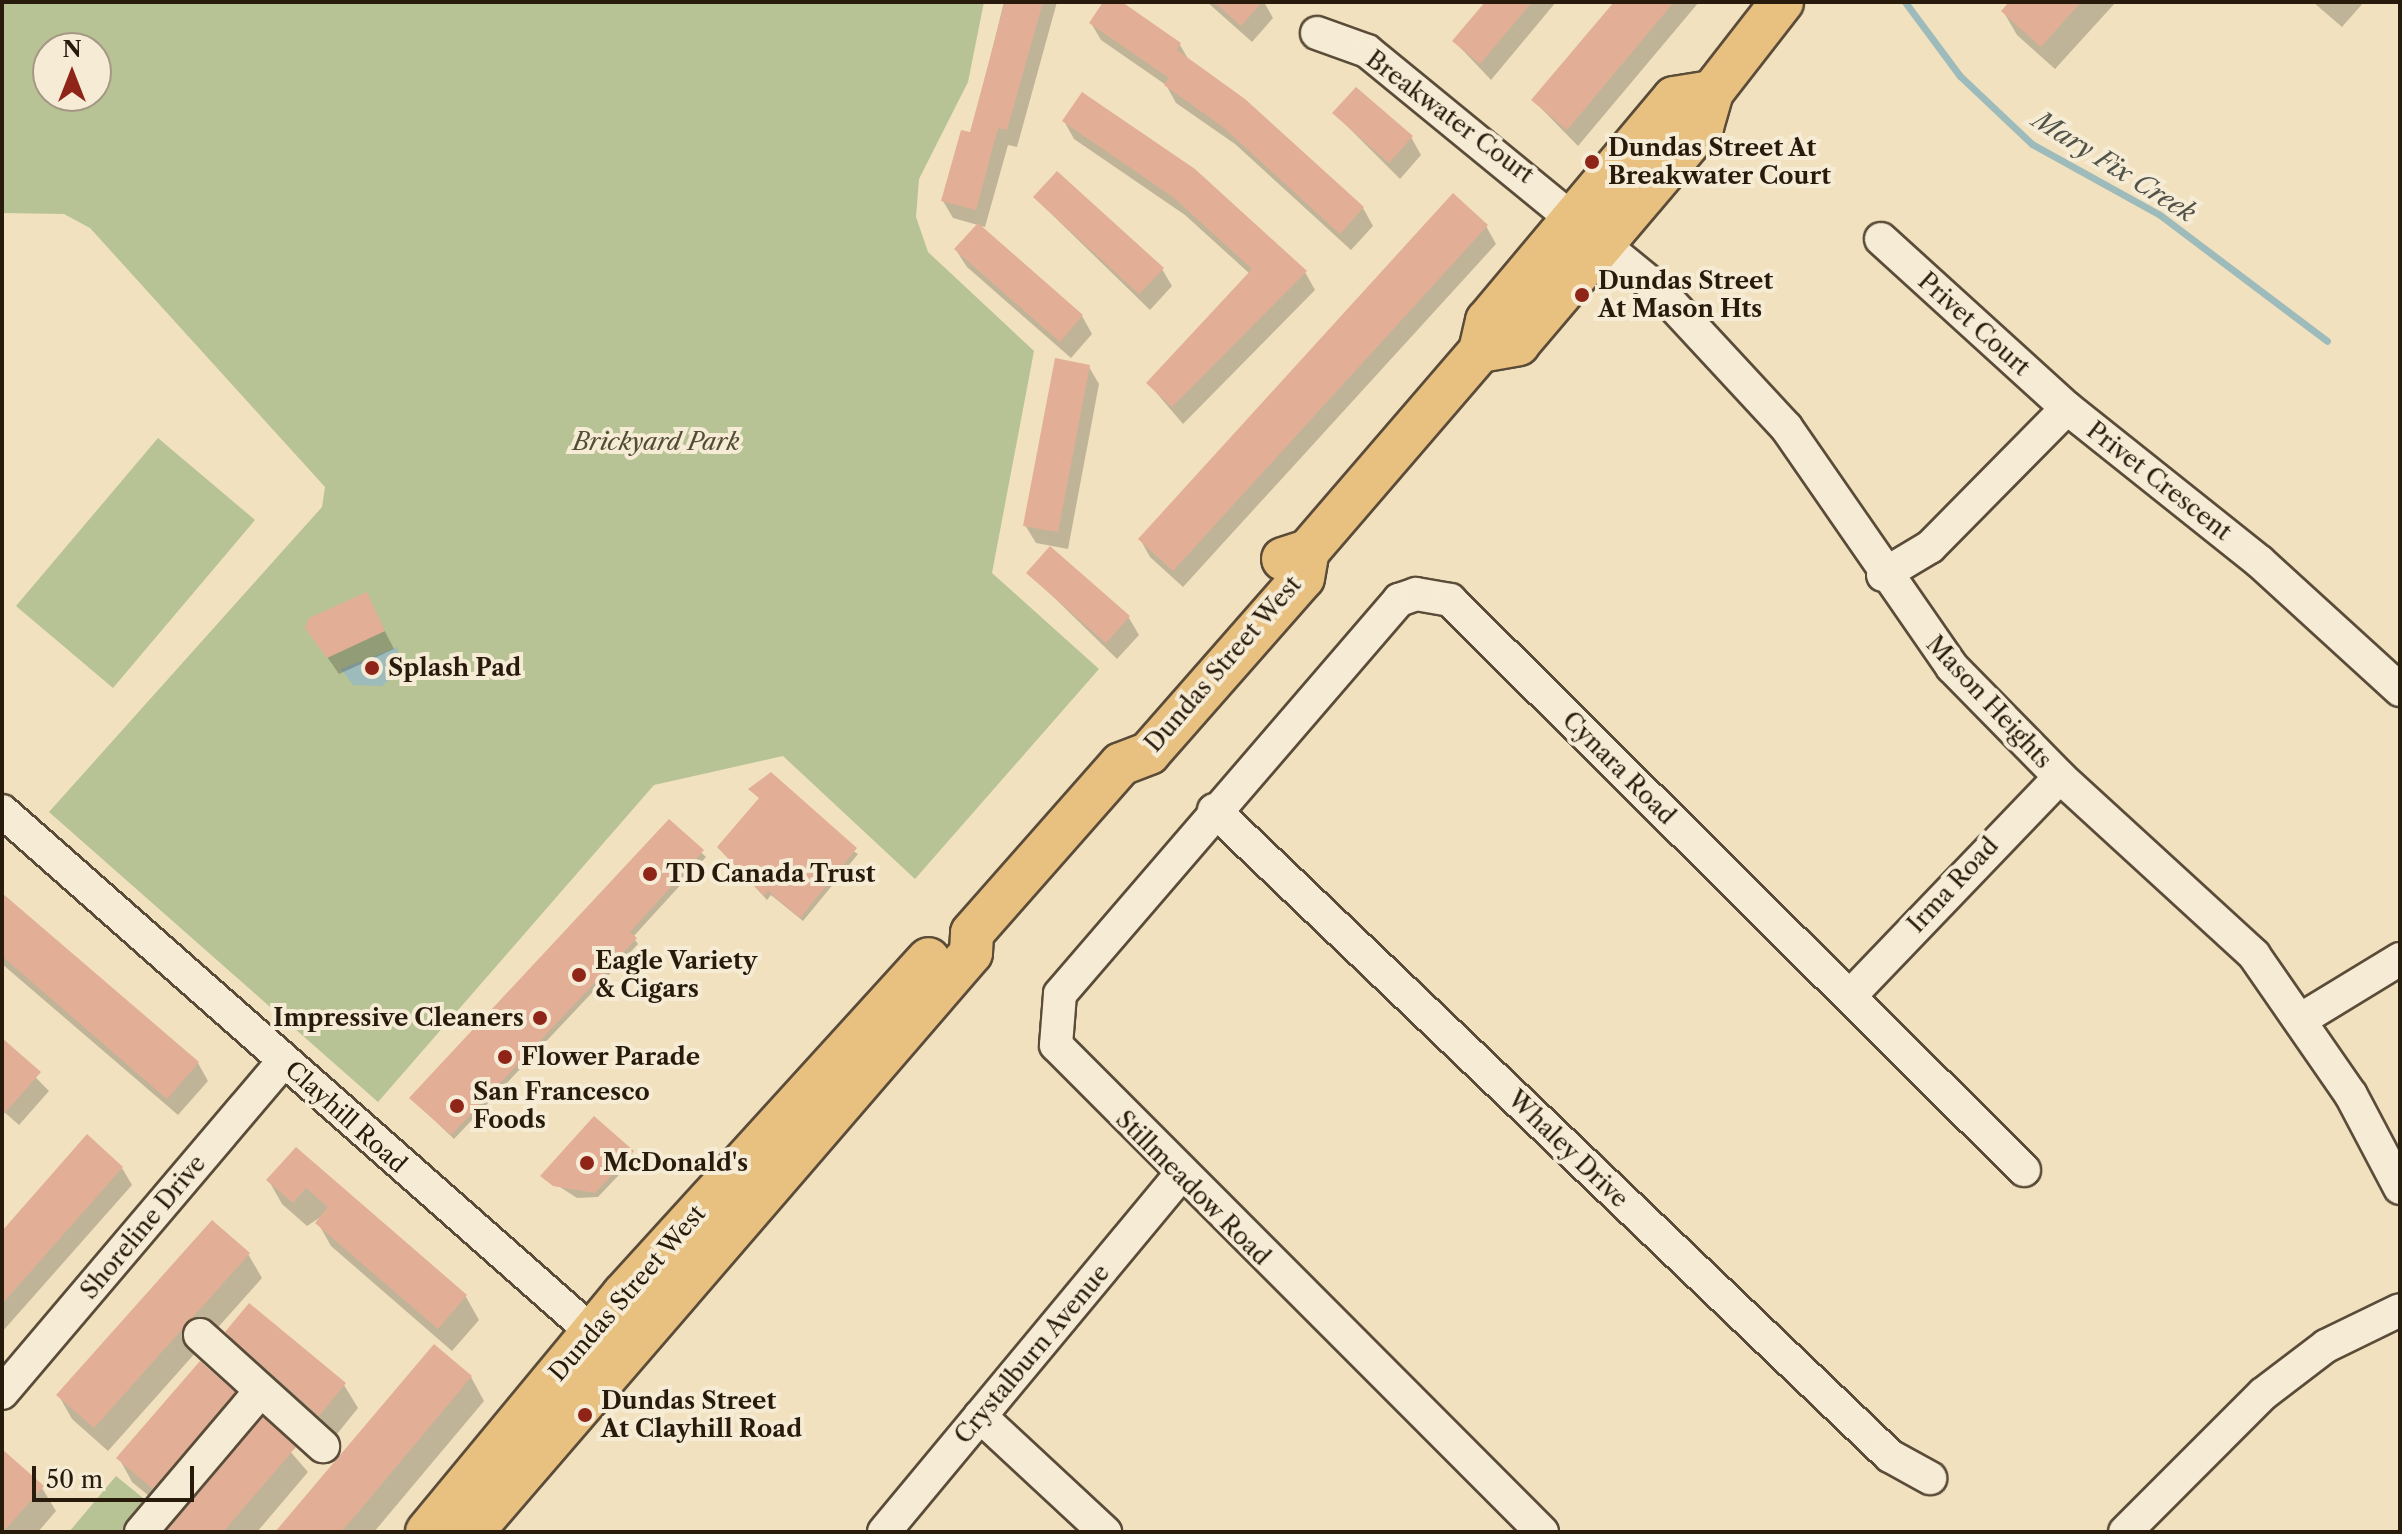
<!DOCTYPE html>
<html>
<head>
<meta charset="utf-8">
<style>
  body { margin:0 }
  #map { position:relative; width:2402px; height:1534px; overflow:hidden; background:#f1e1bf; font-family:"Libre Caslon Text",serif }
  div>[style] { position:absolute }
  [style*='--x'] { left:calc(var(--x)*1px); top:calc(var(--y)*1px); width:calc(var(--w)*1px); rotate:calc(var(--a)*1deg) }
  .green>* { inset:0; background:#b7c394 }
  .water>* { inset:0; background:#9ebbbb }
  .shadow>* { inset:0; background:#0003 }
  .stream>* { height:7px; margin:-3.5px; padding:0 3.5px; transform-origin:3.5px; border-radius:3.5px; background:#9ebbbb }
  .building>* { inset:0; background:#e2af96 }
  .roads { filter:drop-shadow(2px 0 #5a4c39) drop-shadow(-2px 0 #5a4c39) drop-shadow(0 2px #5a4c39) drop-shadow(0 -2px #5a4c39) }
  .minor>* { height:32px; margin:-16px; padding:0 16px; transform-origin:16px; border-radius:16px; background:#f6ecd5 }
  .major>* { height:42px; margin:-21px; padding:0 21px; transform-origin:21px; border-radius:21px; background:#e8c080 }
  .dots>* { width:22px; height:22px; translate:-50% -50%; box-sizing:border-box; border:4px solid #f6ecd5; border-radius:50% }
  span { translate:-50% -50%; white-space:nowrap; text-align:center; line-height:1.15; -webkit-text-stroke:8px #f6ecd5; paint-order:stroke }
  .street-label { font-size:24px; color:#281b0c }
  .poi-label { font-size:24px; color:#281b0c; font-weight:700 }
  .left { translate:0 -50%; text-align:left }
  .right { translate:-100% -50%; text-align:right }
  .park-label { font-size:24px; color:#534d35; font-style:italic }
  .water-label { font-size:26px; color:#515349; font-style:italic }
  .frame { position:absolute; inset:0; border:4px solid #281b0c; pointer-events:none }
  .north { position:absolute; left:32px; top:32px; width:80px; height:80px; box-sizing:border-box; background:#f6ecd5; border:2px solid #a49885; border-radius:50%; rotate:0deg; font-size:22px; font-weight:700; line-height:32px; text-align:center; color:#281b0c }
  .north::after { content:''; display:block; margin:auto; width:28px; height:36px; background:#8f2418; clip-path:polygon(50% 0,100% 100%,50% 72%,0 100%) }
  .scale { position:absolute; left:32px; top:1466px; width:162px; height:36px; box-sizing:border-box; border:4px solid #281b0c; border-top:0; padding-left:10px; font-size:24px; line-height:28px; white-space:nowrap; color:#281b0c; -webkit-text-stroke:6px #f6ecd5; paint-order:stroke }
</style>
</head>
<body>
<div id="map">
  <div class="green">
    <div style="clip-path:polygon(evenodd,2px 2px,984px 2px,968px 82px,919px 179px,916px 217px,928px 252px,1034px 351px,992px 573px,1099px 669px,915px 879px,783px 756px,654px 785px,378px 1102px,49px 812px,322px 507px,325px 487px,90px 228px,64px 214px,2px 213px,2px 2px,48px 48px,96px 48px,96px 96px,48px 96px,48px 48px)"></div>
    <div style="clip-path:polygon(158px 438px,255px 520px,113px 688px,16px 606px)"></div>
    <div style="clip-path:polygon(116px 1476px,154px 1507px,133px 1532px,69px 1532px)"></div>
  </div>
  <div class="water">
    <div style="clip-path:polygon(398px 647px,397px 673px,382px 686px,353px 685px,341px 669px)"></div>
  </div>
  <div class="shadow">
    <div style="clip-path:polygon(1004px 2px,1057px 2px,1017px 147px,1008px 145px,985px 227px,953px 218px,943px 201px,971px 135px)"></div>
    <div style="clip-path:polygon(1106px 2px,1118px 2px,1180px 45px,1190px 62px,1363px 208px,1373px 226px,1351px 250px,1235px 144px,1176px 103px,1166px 85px,1101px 40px,1091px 23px)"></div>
    <div style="clip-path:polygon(1207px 2px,1264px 2px,1273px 18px,1252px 42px)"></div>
    <div style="clip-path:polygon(1488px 2px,1556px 2px,1491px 80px,1455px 42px)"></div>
    <div style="clip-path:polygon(1616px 2px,1699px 2px,1578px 146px,1533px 100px)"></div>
    <div style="clip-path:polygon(2012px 2px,2116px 2px,2055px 69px,2017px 35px,2003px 11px)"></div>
    <div style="clip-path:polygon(2313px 2px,2364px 2px,2342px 27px)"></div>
    <div style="clip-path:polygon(1335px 114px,1411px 137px,1421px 155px,1400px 179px)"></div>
    <div style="clip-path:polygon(1064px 121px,1305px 272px,1315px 290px,1183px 424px,1148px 383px,1250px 274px,1185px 215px,1074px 139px)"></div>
    <div style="clip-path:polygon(1035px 198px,1162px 269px,1172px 286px,1150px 310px)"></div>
    <div style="clip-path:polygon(1486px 226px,1496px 244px,1183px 587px,1150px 557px,1140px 539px)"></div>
    <div style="clip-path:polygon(956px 250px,1082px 316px,1092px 334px,1071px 358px,967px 267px)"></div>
    <div style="clip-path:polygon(1089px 367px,1099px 384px,1068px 549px,1036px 543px,1025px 525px)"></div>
    <div style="clip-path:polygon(1029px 573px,1129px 618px,1139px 635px,1117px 659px)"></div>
    <div style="clip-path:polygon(366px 595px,394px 649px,339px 674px,307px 628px)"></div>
    <div style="clip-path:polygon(751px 790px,858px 854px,803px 921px,771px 895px,767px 900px,723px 852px,760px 799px)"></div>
    <div style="clip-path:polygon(669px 822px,706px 857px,633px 937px,638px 944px,454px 1139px,411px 1098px)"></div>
    <div style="clip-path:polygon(2px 895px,198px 1063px,208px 1081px,178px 1115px,2px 964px)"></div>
    <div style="clip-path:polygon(2px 1043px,49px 1091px,19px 1125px,2px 1110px)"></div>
    <div style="clip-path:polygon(595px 1119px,636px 1157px,598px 1197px,577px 1198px,543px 1176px)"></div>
    <div style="clip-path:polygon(296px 1149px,466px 1297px,479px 1320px,452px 1351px,331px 1246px,318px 1223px,325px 1214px,307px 1226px,282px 1204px,269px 1181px)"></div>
    <div style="clip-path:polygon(122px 1168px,132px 1185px,2px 1332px,2px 1233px)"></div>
    <div style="clip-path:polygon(248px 1254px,262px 1278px,108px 1451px,72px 1419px,59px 1396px)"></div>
    <div style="clip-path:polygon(228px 1332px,344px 1385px,358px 1408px,333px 1439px,241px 1356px)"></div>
    <div style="clip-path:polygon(471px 1377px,484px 1401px,374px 1532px,278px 1532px)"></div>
    <div style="clip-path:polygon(233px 1393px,247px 1417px,167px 1511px,132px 1482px,119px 1458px)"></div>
    <div style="clip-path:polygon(263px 1420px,308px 1472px,257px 1532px,164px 1532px)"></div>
    <div style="clip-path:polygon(2px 1461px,42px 1488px,56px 1511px,38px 1532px,2px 1532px)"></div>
  </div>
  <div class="stream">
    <div style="--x:1905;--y:2;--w:92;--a:53.4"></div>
    <div style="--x:1960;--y:76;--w:99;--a:43.4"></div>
    <div style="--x:2032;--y:144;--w:146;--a:29"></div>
    <div style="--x:2160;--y:215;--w:209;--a:37"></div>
  </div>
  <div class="building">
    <div style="clip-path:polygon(1005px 2px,1043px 2px,1007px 130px,998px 128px,976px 210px,941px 201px,961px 130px,970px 132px)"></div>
    <div style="clip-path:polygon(1103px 2px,1122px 2px,1181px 43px,1177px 50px,1245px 99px,1364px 207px,1340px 234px,1223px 127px,1164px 85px,1169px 78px,1089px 23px)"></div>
    <div style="clip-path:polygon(1214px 2px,1262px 2px,1241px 26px)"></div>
    <div style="clip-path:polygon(1485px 2px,1532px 2px,1480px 64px,1452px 41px)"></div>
    <div style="clip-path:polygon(1614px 2px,1674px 2px,1567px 130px,1531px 100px)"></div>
    <div style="clip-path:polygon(2009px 2px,2081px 2px,2041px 47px,2001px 11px)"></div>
    <div style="clip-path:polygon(1356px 87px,1413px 136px,1389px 163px,1332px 113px)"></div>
    <div style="clip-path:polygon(1082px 92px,1195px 169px,1307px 271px,1172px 407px,1146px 383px,1252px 269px,1173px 197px,1062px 121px)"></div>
    <div style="clip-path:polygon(1057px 171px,1164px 268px,1139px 294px,1033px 197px)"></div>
    <div style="clip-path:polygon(1453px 193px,1488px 225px,1173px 571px,1138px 539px)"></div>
    <div style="clip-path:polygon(978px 223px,1083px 315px,1060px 342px,954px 249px)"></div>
    <div style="clip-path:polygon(1055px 358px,1090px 365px,1058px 532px,1023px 526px)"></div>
    <div style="clip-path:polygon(1050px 546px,1130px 616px,1106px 643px,1026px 573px)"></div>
    <div style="clip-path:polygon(367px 592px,385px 631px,327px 658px,305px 628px,309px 618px)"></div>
    <div style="clip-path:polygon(771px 772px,857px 848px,800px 918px,768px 891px,764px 896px,717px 847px,759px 798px,748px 789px)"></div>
    <div style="clip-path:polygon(669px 819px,704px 850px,630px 932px,637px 938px,451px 1135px,409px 1098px)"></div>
    <div style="clip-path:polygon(2px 893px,199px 1062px,167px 1099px,2px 956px)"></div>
    <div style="clip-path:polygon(2px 1038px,41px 1072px,2px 1116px)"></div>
    <div style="clip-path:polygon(594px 1116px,634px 1151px,595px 1193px,553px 1186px,540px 1176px)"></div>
    <div style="clip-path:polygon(87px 1134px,123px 1167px,2px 1304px,2px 1231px)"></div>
    <div style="clip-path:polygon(296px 1147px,467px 1295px,438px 1329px,315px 1223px,328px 1207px,306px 1188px,293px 1203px,266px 1180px)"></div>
    <div style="clip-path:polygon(212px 1220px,250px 1253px,94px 1428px,56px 1395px)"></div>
    <div style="clip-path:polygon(249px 1303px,346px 1383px,319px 1416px,225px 1332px)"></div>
    <div style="clip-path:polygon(434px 1344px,472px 1376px,355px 1516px,341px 1532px,275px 1532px)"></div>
    <div style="clip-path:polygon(200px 1361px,235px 1392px,153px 1489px,116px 1458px)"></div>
    <div style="clip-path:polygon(263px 1417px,296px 1447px,223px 1532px,166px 1532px)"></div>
    <div style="clip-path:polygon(2px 1449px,44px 1486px,3px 1532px,2px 1532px)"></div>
  </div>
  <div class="roads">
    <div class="minor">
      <div style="--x:1317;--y:33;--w:53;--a:19.8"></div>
      <div style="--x:1367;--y:51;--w:376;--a:39.3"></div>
      <div style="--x:1658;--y:289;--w:188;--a:47.2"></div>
      <div style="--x:1786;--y:427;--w:292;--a:55.3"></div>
      <div style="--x:1952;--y:667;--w:154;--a:45.5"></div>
      <div style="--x:2060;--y:777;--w:263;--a:42.5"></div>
      <div style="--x:2254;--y:955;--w:170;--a:55.3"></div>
      <div style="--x:2351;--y:1095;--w:105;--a:62.2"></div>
      <div style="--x:1881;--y:239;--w:251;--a:42.3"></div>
      <div style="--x:2067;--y:408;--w:247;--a:38.6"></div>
      <div style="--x:2260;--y:562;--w:190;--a:42.4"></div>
      <div style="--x:1883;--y:575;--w:55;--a:-30.8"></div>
      <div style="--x:1930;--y:547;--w:195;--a:-45.4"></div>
      <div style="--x:1214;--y:810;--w:935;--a:43.7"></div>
      <div style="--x:1890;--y:1456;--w:46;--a:28.8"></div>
      <div style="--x:2;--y:811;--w:808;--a:41.44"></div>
      <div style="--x:1850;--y:996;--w:303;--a:-46.2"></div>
      <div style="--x:2300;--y:1020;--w:117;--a:-31.4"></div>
      <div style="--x:200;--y:1335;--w:166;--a:42.1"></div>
      <div style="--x:2;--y:1393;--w:436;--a:-49.7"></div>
      <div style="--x:980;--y:1416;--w:171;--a:42.9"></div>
      <div style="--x:141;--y:1532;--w:180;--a:-49.7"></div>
      <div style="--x:884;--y:1532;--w:463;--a:-50.3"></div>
      <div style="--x:1542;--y:1532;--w:688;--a:-134.94"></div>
      <div style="--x:1056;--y:1045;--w:51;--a:-85.5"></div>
      <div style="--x:1060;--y:994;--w:520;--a:-49.29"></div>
      <div style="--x:1399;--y:600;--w:18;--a:-19"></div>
      <div style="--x:1416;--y:594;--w:35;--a:10"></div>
      <div style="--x:1450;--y:600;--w:809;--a:44.8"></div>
      <div style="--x:2125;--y:1532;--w:195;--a:-45"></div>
      <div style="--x:2263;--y:1394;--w:79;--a:-37.3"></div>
      <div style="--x:2326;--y:1346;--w:82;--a:-25.9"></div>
    </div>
    <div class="major">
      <div style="--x:1480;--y:351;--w:39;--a:-10"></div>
      <div style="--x:1518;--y:344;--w:285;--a:-49.7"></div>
      <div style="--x:1702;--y:127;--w:36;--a:-74"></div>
      <div style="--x:1712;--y:92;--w:114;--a:-52.1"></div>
      <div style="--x:1283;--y:559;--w:26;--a:-18"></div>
      <div style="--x:1308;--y:551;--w:264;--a:-49.3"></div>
      <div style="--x:1480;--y:351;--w:31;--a:-77"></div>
      <div style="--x:1487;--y:321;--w:291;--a:-50"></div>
      <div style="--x:1674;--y:98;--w:38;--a:-9"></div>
      <div style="--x:427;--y:1532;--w:308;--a:-50.4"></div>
      <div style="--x:623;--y:1295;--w:454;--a:-47.7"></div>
      <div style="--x:472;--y:1532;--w:764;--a:-49.24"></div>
      <div style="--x:971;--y:953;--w:20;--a:-87"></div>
      <div style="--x:972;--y:933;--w:225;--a:-48.6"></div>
      <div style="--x:1121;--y:764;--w:30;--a:-21"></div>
      <div style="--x:1149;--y:753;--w:233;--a:-48.7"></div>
      <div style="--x:1303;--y:578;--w:27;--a:-80"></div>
    </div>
  </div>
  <div class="dots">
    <div style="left:1592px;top:162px;background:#8f2418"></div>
    <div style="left:1582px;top:295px;background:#8f2418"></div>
    <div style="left:372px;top:668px;background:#8f2418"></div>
    <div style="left:650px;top:874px;background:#8f2418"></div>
    <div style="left:579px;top:975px;background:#8f2418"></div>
    <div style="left:540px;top:1018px;background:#8f2418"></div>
    <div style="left:505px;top:1057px;background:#8f2418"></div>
    <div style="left:457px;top:1106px;background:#8f2418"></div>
    <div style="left:587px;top:1163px;background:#8f2418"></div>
    <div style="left:585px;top:1415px;background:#8f2418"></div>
  </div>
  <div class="street-label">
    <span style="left:1450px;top:117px;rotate:37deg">Breakwater Court</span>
    <span style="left:1974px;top:324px;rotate:42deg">Privet Court</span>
    <span style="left:2159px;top:481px;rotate:38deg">Privet Crescent</span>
    <span style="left:1223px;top:664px;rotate:-49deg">Dundas Street West</span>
    <span style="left:1989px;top:702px;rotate:47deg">Mason Heights</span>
    <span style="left:1619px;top:768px;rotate:45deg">Cynara Road</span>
    <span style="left:1953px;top:885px;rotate:-47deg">Irma Road</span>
    <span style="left:346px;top:1117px;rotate:42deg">Clayhill Road</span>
    <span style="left:1568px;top:1149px;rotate:44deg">Whaley Drive</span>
    <span style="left:1193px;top:1188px;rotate:45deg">Stillmeadow Road</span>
    <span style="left:143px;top:1227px;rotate:-50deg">Shoreline Drive</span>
    <span style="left:627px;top:1293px;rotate:-49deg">Dundas Street West</span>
    <span style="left:1032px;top:1354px;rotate:-50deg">Crystalburn Avenue</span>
  </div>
  <div class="poi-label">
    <span class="left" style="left:1608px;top:162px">Dundas Street At<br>Breakwater Court</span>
    <span class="left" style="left:1598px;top:295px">Dundas Street<br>At Mason Hts</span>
    <span class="left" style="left:388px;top:668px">Splash Pad</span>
    <span class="left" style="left:666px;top:874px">TD Canada Trust</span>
    <span class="left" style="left:595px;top:975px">Eagle Variety<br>&amp; Cigars</span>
    <span class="right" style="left:524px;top:1018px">Impressive Cleaners</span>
    <span class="left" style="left:521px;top:1057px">Flower Parade</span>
    <span class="left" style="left:473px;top:1106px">San Francesco<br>Foods</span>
    <span class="left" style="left:603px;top:1163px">McDonald's</span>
    <span class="left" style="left:601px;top:1415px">Dundas Street<br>At Clayhill Road</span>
  </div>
  <div class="park-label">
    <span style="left:656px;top:442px">Brickyard Park</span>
  </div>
  <div class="water-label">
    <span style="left:2114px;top:167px;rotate:32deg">Mary Fix Creek</span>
  </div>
  <div class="frame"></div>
  <div class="north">N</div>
  <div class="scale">50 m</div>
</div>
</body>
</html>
